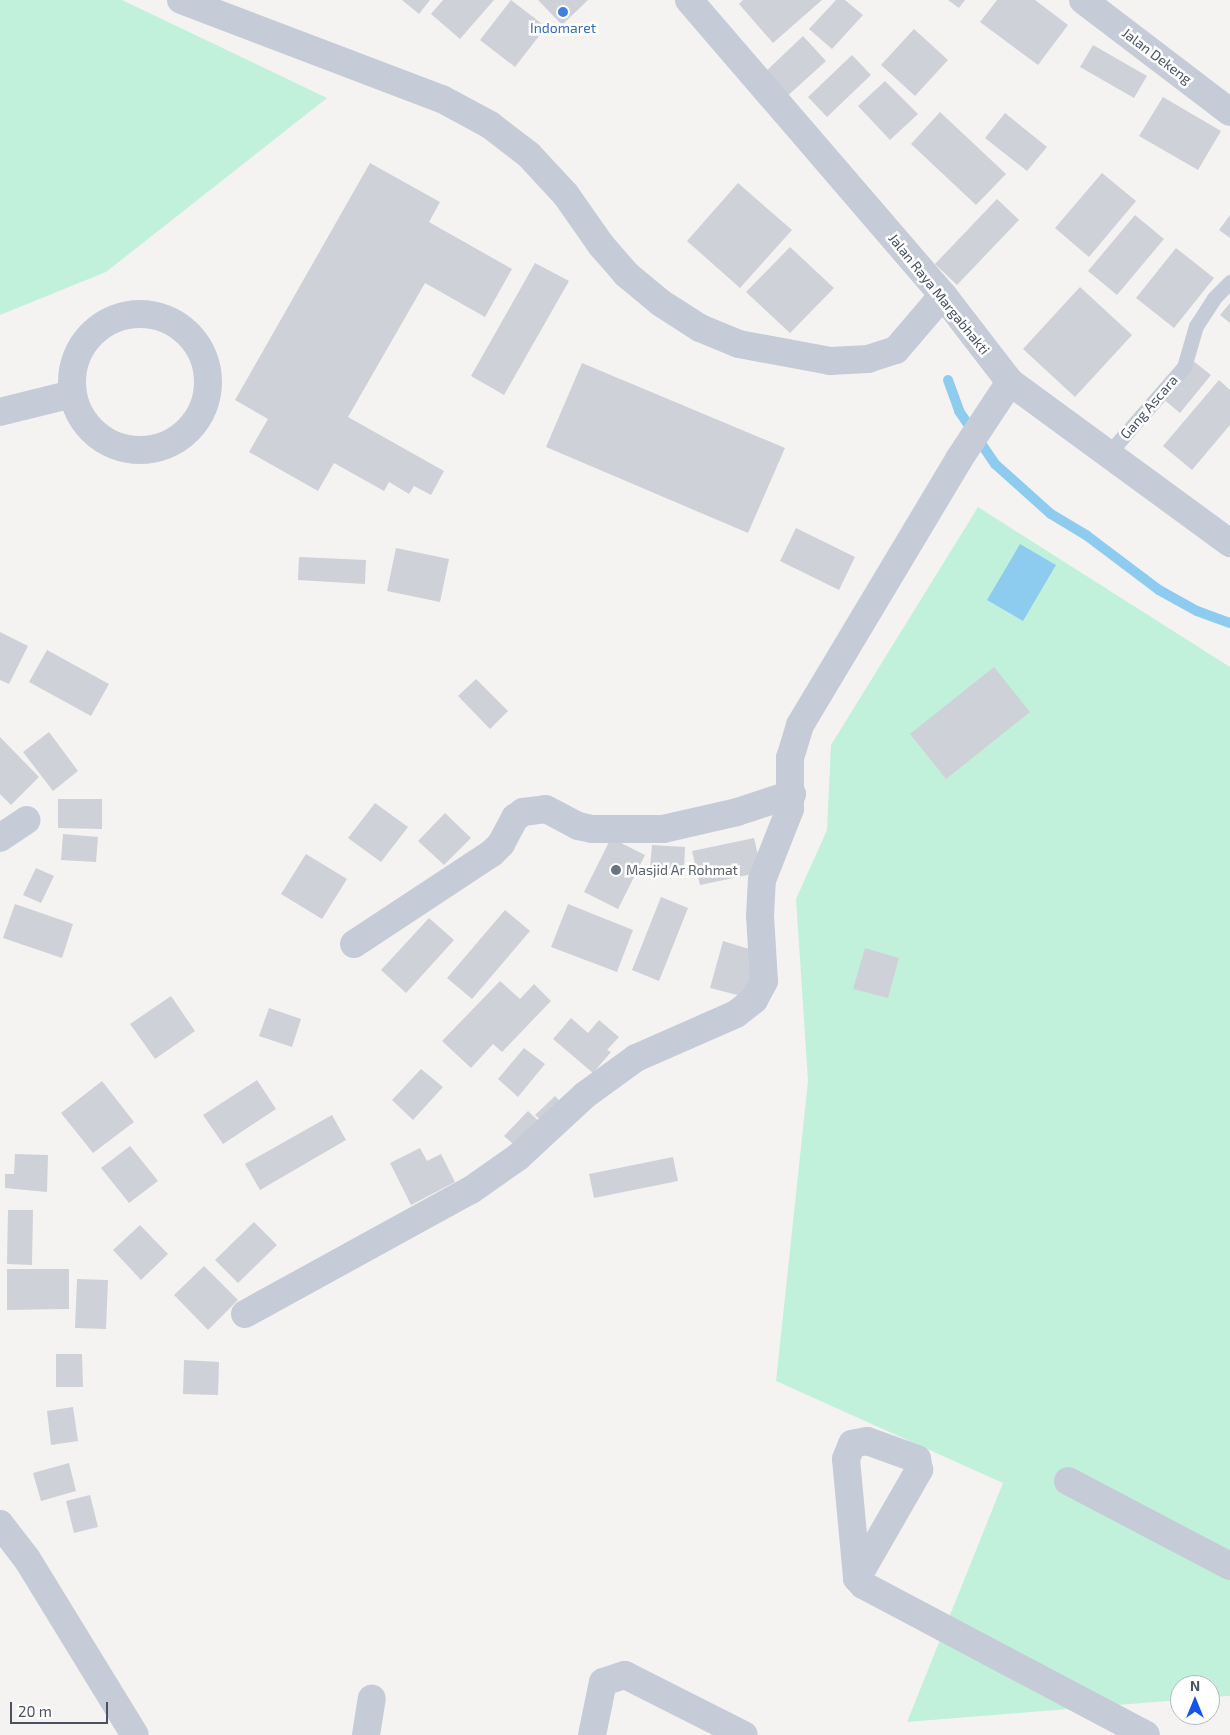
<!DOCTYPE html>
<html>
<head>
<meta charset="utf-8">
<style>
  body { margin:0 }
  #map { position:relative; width:1230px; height:1735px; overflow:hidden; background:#f5f3f2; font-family:"Exo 2",sans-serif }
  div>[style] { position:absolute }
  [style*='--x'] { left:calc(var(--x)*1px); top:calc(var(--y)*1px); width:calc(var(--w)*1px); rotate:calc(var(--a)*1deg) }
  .green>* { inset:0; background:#c2f1db }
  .water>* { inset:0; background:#8eccef }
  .stream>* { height:10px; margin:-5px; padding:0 5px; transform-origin:5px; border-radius:5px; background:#8eccef }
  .building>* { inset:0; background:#ced1d8 }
  .lane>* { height:15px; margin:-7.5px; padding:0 7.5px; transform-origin:7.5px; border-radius:7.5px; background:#c6ccd7 }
  .street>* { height:28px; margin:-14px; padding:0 14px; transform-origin:14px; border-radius:14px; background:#c6ccd7 }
  .street>.ring { margin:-14px; padding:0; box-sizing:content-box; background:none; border:28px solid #c6ccd7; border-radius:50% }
  .dots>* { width:14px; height:14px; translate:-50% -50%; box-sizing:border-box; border:2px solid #fff; border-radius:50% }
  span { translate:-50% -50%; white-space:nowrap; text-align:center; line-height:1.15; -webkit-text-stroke:5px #fff; paint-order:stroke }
  .shop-label { font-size:14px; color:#366cbe }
  .street-label { font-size:14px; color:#495261 }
  .worship-label { font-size:14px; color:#5b616d }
  .left { translate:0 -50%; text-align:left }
  .north { position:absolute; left:1170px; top:1675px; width:50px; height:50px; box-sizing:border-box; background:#fff; border:1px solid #b6bac0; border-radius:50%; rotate:0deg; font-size:14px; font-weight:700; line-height:20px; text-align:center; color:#495261 }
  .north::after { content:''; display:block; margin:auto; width:18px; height:22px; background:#1653eb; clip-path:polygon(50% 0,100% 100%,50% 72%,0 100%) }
  .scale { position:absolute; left:10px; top:1702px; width:98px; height:22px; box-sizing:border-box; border:2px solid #495261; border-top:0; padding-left:6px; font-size:15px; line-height:18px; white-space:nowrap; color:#495261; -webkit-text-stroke:4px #fff; paint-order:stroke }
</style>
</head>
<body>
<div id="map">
  <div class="green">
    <div style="clip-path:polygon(0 0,122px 0,327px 98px,106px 272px,0 315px)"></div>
    <div style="clip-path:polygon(978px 507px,1230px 667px,1230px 1696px,1210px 1697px,1210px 1685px,1180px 1685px,1180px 1700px,907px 1722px,1003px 1483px,776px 1381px,808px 1081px,796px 899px,827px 830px,831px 745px)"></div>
  </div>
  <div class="water">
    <div style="clip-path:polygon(1020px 544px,1056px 565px,1023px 621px,987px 600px)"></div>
  </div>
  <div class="stream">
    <div style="--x:948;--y:380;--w:33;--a:70"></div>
    <div style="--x:959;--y:411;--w:64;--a:55.8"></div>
    <div style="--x:995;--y:464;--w:75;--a:41.8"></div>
    <div style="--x:1051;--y:514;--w:41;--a:31"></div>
    <div style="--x:1086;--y:535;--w:91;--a:37"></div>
    <div style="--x:1159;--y:590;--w:43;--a:28.9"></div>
    <div style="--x:1197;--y:611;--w:35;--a:20"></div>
  </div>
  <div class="building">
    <div style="clip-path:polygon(402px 0,430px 0,419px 14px)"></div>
    <div style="clip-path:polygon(443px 0,494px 0,460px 39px,431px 14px)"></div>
    <div style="clip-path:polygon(511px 0,546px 27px,515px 67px,480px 40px)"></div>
    <div style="clip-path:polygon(538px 0,588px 0,562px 25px)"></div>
    <div style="clip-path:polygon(743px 0,822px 0,773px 43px,739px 4px)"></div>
    <div style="clip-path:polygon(836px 0,845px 0,863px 15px,832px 49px,809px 29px)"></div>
    <div style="clip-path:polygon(948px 0,965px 0,959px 8px)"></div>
    <div style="clip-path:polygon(997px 0,1035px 0,1068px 25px,1038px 65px,980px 22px)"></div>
    <div style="clip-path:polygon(914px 29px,948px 60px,915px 96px,881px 65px)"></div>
    <div style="clip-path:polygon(803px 36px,826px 61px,783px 100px,761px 76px)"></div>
    <div style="clip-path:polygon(1093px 45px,1147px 76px,1134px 98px,1080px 67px)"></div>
    <div style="clip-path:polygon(852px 55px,871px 75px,827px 117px,808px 97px)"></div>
    <div style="clip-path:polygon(885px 81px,918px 114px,890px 140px,858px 106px)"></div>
    <div style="clip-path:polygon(1163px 97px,1221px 131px,1198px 170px,1139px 136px)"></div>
    <div style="clip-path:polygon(940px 112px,1006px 174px,976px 205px,911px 144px)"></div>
    <div style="clip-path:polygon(1005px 113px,1047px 147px,1027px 171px,985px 138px)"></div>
    <div style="clip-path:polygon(370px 163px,440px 202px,429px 222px,512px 269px,485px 317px,425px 283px,348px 417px,444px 471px,431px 495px,414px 486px,409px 494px,389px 482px,384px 491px,334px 463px,318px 491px,249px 452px,268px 419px,235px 400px)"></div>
    <div style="clip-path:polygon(1102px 173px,1136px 201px,1089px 257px,1055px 228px)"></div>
    <div style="clip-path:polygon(738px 183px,792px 230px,740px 288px,687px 241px)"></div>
    <div style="clip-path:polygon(997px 199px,1019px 220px,957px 285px,935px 264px)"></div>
    <div style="clip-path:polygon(1135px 215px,1164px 239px,1117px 295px,1088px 271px)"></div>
    <div style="clip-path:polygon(1230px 215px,1230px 238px,1219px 230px)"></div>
    <div style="clip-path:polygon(790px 247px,834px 288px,790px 333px,746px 292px)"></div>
    <div style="clip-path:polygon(1176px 248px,1214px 278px,1174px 328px,1136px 298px)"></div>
    <div style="clip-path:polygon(535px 263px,569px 281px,504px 395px,471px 376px)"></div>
    <div style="clip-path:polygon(1080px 287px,1132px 335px,1075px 397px,1023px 349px)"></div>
    <div style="clip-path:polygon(1230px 303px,1230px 323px,1220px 315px)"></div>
    <div style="clip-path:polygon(1192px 360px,1211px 375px,1180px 413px,1162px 398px)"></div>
    <div style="clip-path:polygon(582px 363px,785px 448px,748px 533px,546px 447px)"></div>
    <div style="clip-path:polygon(1219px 380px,1230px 390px,1230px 425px,1192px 470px,1163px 446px)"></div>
    <div style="clip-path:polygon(796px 528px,855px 557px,839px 590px,780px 561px)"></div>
    <div style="clip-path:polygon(396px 548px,449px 559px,440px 602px,387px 591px)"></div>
    <div style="clip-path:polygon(299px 557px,366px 560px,365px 584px,298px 580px)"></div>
    <div style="clip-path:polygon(0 632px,28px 646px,9px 684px,0 680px)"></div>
    <div style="clip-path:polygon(47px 650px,109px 684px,91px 716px,29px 682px)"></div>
    <div style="clip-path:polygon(994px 667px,1030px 712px,946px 779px,910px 734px)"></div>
    <div style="clip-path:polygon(476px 679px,508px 711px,490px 729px,458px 696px)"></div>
    <div style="clip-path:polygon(49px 732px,78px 771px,53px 791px,23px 752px)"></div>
    <div style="clip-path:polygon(0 737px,39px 777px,11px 805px,0 794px)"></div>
    <div style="clip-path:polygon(58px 799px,102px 799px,102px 829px,58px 828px)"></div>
    <div style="clip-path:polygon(375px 803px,408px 827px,381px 862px,348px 838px)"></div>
    <div style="clip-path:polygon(445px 813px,471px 838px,444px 865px,418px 841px)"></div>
    <div style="clip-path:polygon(63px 834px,98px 837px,96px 862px,61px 860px)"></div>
    <div style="clip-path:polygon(611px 838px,645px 855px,618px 909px,584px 892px)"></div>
    <div style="clip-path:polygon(754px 838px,762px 872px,700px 885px,692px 851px)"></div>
    <div style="clip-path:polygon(652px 845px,685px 847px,684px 869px,650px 868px)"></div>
    <div style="clip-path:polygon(306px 854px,347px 879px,322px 919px,281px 894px)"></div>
    <div style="clip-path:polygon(36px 868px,54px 876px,41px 903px,23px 895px)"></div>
    <div style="clip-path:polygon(661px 897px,688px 908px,659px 981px,632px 970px)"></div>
    <div style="clip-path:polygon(15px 904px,73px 924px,62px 958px,3px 938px)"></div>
    <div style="clip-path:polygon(568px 904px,633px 930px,617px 972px,551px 947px)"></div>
    <div style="clip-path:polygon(505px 910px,530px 931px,472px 999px,447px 978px)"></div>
    <div style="clip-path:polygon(429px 918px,454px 940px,406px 993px,381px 970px)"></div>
    <div style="clip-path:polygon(723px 941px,759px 952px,745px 997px,710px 988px)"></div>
    <div style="clip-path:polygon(865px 948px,899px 958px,888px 998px,853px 989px)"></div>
    <div style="clip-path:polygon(500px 981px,520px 999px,534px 984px,551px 1001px,502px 1052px,493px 1044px,471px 1068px,442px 1041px)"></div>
    <div style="clip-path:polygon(171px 996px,195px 1031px,155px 1059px,130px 1024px)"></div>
    <div style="clip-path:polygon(269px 1008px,301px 1019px,292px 1047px,259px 1036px)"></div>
    <div style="clip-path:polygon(571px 1018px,588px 1033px,599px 1020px,619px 1037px,607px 1050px,611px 1052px,593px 1073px,553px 1039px)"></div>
    <div style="clip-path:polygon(524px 1048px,545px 1064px,518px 1097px,498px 1079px)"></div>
    <div style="clip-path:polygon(421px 1069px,443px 1087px,413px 1120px,392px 1100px)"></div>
    <div style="clip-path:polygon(257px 1080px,276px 1109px,223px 1144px,203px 1115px)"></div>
    <div style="clip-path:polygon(102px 1081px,134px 1122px,93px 1153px,61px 1113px)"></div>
    <div style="clip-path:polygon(555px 1096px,563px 1105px,544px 1123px,535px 1115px)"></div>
    <div style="clip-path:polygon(528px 1111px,544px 1126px,521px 1151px,504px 1136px)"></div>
    <div style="clip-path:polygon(332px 1115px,346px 1140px,260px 1190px,245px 1164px)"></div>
    <div style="clip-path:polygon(130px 1146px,158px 1181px,129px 1203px,101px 1168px)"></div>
    <div style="clip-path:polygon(420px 1148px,427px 1161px,441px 1154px,455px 1182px,411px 1205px,390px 1163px)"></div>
    <div style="clip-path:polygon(15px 1154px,48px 1155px,47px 1192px,5px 1188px,5px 1174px,14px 1174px)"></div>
    <div style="clip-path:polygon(673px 1157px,678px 1181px,594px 1198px,589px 1174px)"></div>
    <div style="clip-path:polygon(8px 1210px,33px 1210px,32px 1265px,7px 1264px)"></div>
    <div style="clip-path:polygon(254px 1222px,277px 1245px,238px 1283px,215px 1260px)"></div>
    <div style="clip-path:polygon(140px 1225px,168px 1254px,141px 1280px,113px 1250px)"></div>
    <div style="clip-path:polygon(204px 1266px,238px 1300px,208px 1330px,174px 1295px)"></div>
    <div style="clip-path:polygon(7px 1269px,69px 1269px,69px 1309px,7px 1310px)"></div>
    <div style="clip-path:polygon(77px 1279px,108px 1280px,106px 1329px,75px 1328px)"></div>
    <div style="clip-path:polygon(56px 1354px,82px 1354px,83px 1387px,56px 1387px)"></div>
    <div style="clip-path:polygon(184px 1360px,219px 1362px,218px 1395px,183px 1394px)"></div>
    <div style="clip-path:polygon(73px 1407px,78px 1441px,51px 1445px,47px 1411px)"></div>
    <div style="clip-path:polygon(69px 1463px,76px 1491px,41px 1501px,33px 1473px)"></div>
    <div style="clip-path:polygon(90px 1495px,98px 1527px,74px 1533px,66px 1501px)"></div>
  </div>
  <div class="lane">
    <div style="--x:1108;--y:454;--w:116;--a:-48.9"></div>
    <div style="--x:1184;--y:367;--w:43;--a:-73.7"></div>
    <div style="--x:1196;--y:326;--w:33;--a:-57"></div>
    <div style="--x:1214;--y:298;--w:23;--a:-45"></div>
  </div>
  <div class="street">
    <div style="--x:181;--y:0;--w:279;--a:20.8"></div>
    <div style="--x:442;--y:99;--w:55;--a:28.4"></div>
    <div style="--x:490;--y:125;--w:49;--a:37.6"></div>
    <div style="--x:529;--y:155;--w:54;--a:47.2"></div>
    <div style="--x:566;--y:195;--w:61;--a:55"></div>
    <div style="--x:601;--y:245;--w:38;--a:49"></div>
    <div style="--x:626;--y:274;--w:45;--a:39.6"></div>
    <div style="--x:661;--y:303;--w:46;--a:32.7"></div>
    <div style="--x:700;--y:328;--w:42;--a:22.3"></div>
    <div style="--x:739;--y:344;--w:93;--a:10.6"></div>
    <div style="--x:830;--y:361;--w:38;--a:-3"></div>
    <div style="--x:868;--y:359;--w:29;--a:-18"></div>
    <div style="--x:896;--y:350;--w:72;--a:-49.5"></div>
    <div style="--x:689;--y:0;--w:389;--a:49.3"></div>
    <div style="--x:943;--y:295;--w:110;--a:52.4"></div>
    <div style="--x:1010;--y:382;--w:273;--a:36.2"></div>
    <div style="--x:1083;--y:0;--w:185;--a:37.3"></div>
    <div class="ring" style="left:72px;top:314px;width:108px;height:108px"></div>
    <div style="--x:0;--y:412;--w:74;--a:-14"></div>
    <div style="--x:0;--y:838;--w:32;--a:-34"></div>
    <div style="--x:354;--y:944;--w:165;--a:-33.4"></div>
    <div style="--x:492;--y:853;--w:13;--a:-45"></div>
    <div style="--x:501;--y:844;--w:30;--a:-62"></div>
    <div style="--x:515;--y:818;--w:10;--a:-37"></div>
    <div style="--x:523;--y:812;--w:23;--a:-7"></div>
    <div style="--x:546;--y:809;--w:36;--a:28"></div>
    <div style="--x:578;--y:826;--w:14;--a:12"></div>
    <div style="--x:592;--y:829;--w:71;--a:0"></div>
    <div style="--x:663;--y:829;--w:76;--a:-12.9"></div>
    <div style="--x:737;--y:812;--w:58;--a:-18.1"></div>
    <div style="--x:245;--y:1314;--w:258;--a:-28.8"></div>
    <div style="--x:471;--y:1190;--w:57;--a:-35.1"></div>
    <div style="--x:518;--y:1157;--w:91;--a:-42.8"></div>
    <div style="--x:585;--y:1095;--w:63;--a:-36"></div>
    <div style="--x:636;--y:1058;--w:109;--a:-23.7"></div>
    <div style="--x:736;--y:1014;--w:23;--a:-38"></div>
    <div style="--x:754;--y:1000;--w:21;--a:-62"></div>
    <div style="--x:764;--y:981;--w:65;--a:-93.5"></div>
    <div style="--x:760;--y:916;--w:36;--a:-87"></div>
    <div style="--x:762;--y:880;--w:76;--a:-68.5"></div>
    <div style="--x:790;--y:809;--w:51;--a:-90"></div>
    <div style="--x:790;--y:758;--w:34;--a:-73"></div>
    <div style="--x:800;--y:725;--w:310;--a:-59.1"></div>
    <div style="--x:959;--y:459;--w:92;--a:-56.5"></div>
    <div style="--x:1068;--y:1481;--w:183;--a:27.7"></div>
    <div style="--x:0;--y:1524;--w:44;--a:52.4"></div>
    <div style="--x:27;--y:1559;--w:206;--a:58.5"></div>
    <div style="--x:857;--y:1578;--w:125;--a:-60.1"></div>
    <div style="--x:919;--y:1470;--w:11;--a:-100"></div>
    <div style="--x:917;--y:1459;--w:53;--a:-160.2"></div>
    <div style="--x:867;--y:1441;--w:15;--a:169"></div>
    <div style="--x:852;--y:1444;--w:16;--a:112"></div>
    <div style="--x:846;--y:1459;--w:120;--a:84.7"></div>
    <div style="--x:857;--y:1578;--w:9;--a:49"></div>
    <div style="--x:863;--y:1585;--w:320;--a:27.9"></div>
    <div style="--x:366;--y:1735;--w:37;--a:-81"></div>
    <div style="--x:592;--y:1735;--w:54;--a:-78.3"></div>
    <div style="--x:603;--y:1682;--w:23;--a:-18"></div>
    <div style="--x:625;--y:1675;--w:133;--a:26.8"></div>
  </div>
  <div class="dots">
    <div style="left:563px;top:12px;background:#3f7fe0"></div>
    <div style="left:616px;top:870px;background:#6b7280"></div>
  </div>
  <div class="shop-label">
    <span style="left:563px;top:28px">Indomaret</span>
  </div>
  <div class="street-label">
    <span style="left:1157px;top:56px;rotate:37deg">Jalan Dekeng</span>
    <span style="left:939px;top:294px;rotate:51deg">Jalan Raya Margabhakti</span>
    <span style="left:1149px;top:407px;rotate:-49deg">Gang Ascara</span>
  </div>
  <div class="worship-label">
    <span class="left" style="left:626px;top:870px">Masjid Ar Rohmat</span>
  </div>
  <div class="north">N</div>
  <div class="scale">20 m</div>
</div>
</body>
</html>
